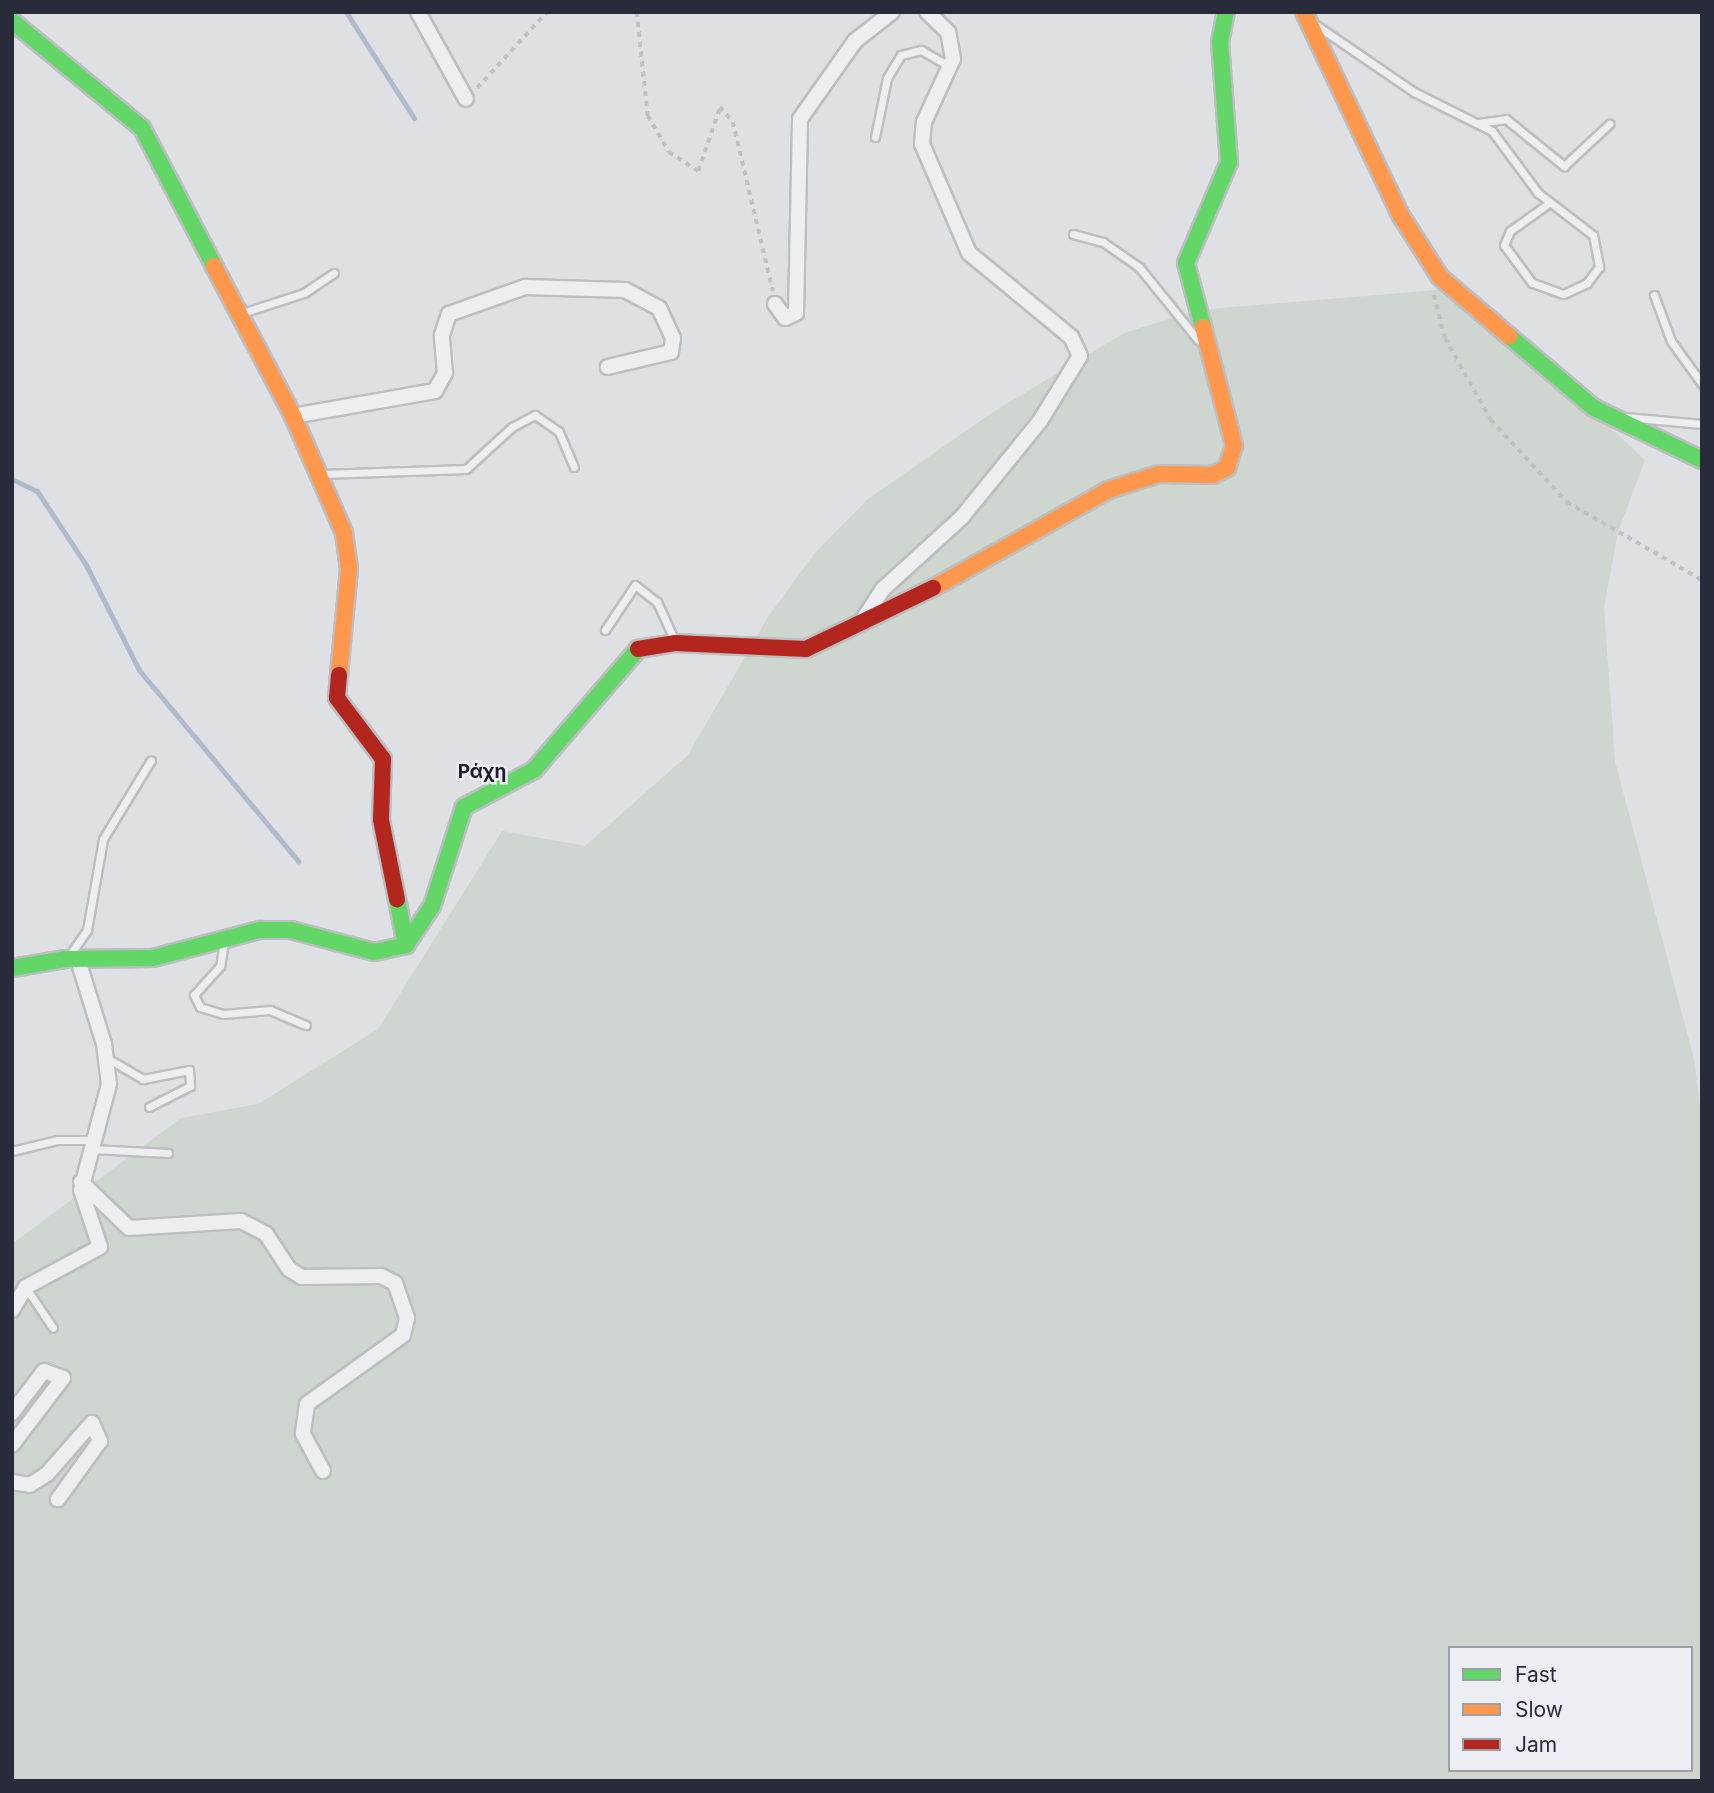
<!DOCTYPE html>
<html>
<head>
<meta charset="utf-8">
<style>
  body { margin:0 }
  #map { position:relative; width:1714px; height:1793px; overflow:hidden; background:#dfe0e3; font-family:Inter,sans-serif }
  div>[style] { position:absolute }
  [style*='--x'] { left:calc(var(--x)*1px); top:calc(var(--y)*1px); width:calc(var(--w)*1px); rotate:calc(var(--a)*1deg) }
  .green>* { inset:0; background:#ced6cf }
  .stream>* { height:5px; margin:-2.5px; padding:0 2.5px; transform-origin:2.5px; border-radius:2.5px; background:#afbacc }
  .path>* { height:3.5px; margin-top:-1.75px; transform-origin:0; background:repeating-linear-gradient(90deg,#c0c1c6 0 5px,transparent 0 10px) }
  .roads { filter:drop-shadow(2px 0 #bdbec1) drop-shadow(-2px 0 #bdbec1) drop-shadow(0 2px #bdbec1) drop-shadow(0 -2px #bdbec1) }
  .lane>* { height:7px; margin:-3.5px; padding:0 3.5px; transform-origin:3.5px; border-radius:3.5px; background:#eeeef0 }
  .street>* { height:14px; margin:-7px; padding:0 7px; transform-origin:7px; border-radius:7px; background:#eeeef0 }
  .fast>* { height:16px; margin:-8px; padding:0 8px; transform-origin:8px; border-radius:8px; background:#63d668 }
  .slow>* { height:16px; margin:-8px; padding:0 8px; transform-origin:8px; border-radius:8px; background:#ff974d }
  .jam>* { height:16px; margin:-8px; padding:0 8px; transform-origin:8px; border-radius:8px; background:#b3261e }
  span { translate:-50% -50%; white-space:nowrap; text-align:center; line-height:1.15; -webkit-text-stroke:5px #eceef3; paint-order:stroke }
  .neighbourhood-label { font-size:19px; color:#1a1e2a; font-weight:700 }
  .frame { position:absolute; inset:0; border:14px solid #282c3a; pointer-events:none }
  .legend { position:absolute; left:1448px; top:1646px; width:245px; height:126px; box-sizing:border-box; background:#eceef3; border:2px solid #9ea0a9; margin:0; padding:9px 12px; list-style:none; font-size:21px; color:#282c3a }
  .legend li { display:flex; align-items:center; gap:14px; height:35px }
  .legend b { width:35px; border:2px solid #9ea0a9 }
</style>
</head>
<body>
<div id="map">
  <div class="green">
    <div style="clip-path:polygon(evenodd,1461px 288px,1645px 460px,1618px 532px,1604px 608px,1615px 761px,1694px 1059px,1702px 1121px,1702px 1781px,12px 1781px,12px 1244px,181px 1118px,258px 1104px,378px 1029px,502px 831px,585px 846px,688px 755px,768px 617px,814px 554px,868px 499px,993px 412px,1124px 333px,1198px 310px,1461px 288px,1450px 1648px,1691px 1648px,1691px 1770px,1450px 1770px,1450px 1648px)"></div>
  </div>
  <div class="stream">
    <div style="--x:346;--y:12;--w:126;--a:57.3"></div>
    <div style="--x:12;--y:479;--w:28;--a:26"></div>
    <div style="--x:37;--y:491;--w:89;--a:56.5"></div>
    <div style="--x:86;--y:565;--w:118;--a:63.2"></div>
    <div style="--x:139;--y:670;--w:249;--a:50.2"></div>
  </div>
  <div class="path">
    <div style="--x:637;--y:12;--w:105;--a:84"></div>
    <div style="--x:648;--y:116;--w:42;--a:59.7"></div>
    <div style="--x:669;--y:152;--w:35;--a:33"></div>
    <div style="--x:698;--y:171;--w:68;--a:-71"></div>
    <div style="--x:720;--y:107;--w:20;--a:49"></div>
    <div style="--x:733;--y:122;--w:174;--a:76.7"></div>
    <div style="--x:477;--y:88;--w:103;--a:-47.4"></div>
    <div style="--x:1434;--y:295;--w:44;--a:75.7"></div>
    <div style="--x:1445;--y:338;--w:94;--a:60.7"></div>
    <div style="--x:1491;--y:420;--w:112;--a:47.2"></div>
    <div style="--x:1567;--y:502;--w:156;--a:30"></div>
  </div>
  <div class="roads">
    <div class="lane">
      <div style="--x:1316;--y:25;--w:119;--a:34.4"></div>
      <div style="--x:1414;--y:92;--w:87;--a:26.6"></div>
      <div style="--x:1492;--y:131;--w:77;--a:53.4"></div>
      <div style="--x:1538;--y:193;--w:69;--a:37.4"></div>
      <div style="--x:1593;--y:235;--w:33;--a:79"></div>
      <div style="--x:1599;--y:267;--w:20;--a:127"></div>
      <div style="--x:1587;--y:283;--w:26;--a:155"></div>
      <div style="--x:1563;--y:294;--w:33;--a:-160"></div>
      <div style="--x:1532;--y:283;--w:47;--a:-126.4"></div>
      <div style="--x:1504;--y:245;--w:15;--a:-67"></div>
      <div style="--x:1510;--y:231;--w:48;--a:-35.7"></div>
      <div style="--x:1478;--y:123;--w:28;--a:-8"></div>
      <div style="--x:1506;--y:119;--w:75;--a:39"></div>
      <div style="--x:1564;--y:166;--w:62;--a:-43"></div>
      <div style="--x:875;--y:137;--w:60;--a:-78.5"></div>
      <div style="--x:887;--y:78;--w:27;--a:-59"></div>
      <div style="--x:901;--y:55;--w:21;--a:-14"></div>
      <div style="--x:921;--y:50;--w:34;--a:30"></div>
      <div style="--x:1073;--y:234;--w:31;--a:15"></div>
      <div style="--x:1103;--y:242;--w:44;--a:34.8"></div>
      <div style="--x:1139;--y:267;--w:94;--a:51.1"></div>
      <div style="--x:1654;--y:295;--w:49;--a:69.7"></div>
      <div style="--x:1671;--y:341;--w:53;--a:54.2"></div>
      <div style="--x:242;--y:313;--w:65;--a:-17.9"></div>
      <div style="--x:304;--y:293;--w:36;--a:-34"></div>
      <div style="--x:1626;--y:417;--w:76;--a:5.3"></div>
      <div style="--x:322;--y:474;--w:144;--a:-2"></div>
      <div style="--x:466;--y:469;--w:62;--a:-42.4"></div>
      <div style="--x:512;--y:427;--w:26;--a:-28"></div>
      <div style="--x:535;--y:415;--w:29;--a:35"></div>
      <div style="--x:559;--y:432;--w:38;--a:67"></div>
      <div style="--x:605;--y:630;--w:54;--a:-56.3"></div>
      <div style="--x:635;--y:585;--w:28;--a:38"></div>
      <div style="--x:657;--y:602;--w:41;--a:65.3"></div>
      <div style="--x:224;--y:942;--w:24;--a:99"></div>
      <div style="--x:220;--y:966;--w:39;--a:132"></div>
      <div style="--x:194;--y:995;--w:13;--a:63"></div>
      <div style="--x:200;--y:1007;--w:24;--a:17"></div>
      <div style="--x:223;--y:1014;--w:47;--a:-4.9"></div>
      <div style="--x:270;--y:1010;--w:39;--a:23"></div>
      <div style="--x:71;--y:953;--w:28;--a:-55"></div>
      <div style="--x:87;--y:930;--w:92;--a:-80"></div>
      <div style="--x:103;--y:839;--w:92;--a:-58.7"></div>
      <div style="--x:107;--y:1058;--w:42;--a:30.3"></div>
      <div style="--x:143;--y:1079;--w:47;--a:-11.1"></div>
      <div style="--x:189;--y:1070;--w:16;--a:86"></div>
      <div style="--x:190;--y:1086;--w:46;--a:152.9"></div>
      <div style="--x:92;--y:1149;--w:76;--a:3"></div>
      <div style="--x:12;--y:1151;--w:46;--a:-13.7"></div>
      <div style="--x:57;--y:1140;--w:37;--a:0"></div>
      <div style="--x:26;--y:1288;--w:48;--a:56"></div>
    </div>
    <div class="street">
      <div style="--x:418;--y:12;--w:99;--a:61.1"></div>
      <div style="--x:775;--y:304;--w:17;--a:54"></div>
      <div style="--x:785;--y:318;--w:12;--a:-24"></div>
      <div style="--x:796;--y:313;--w:194;--a:-88.8"></div>
      <div style="--x:800;--y:119;--w:95;--a:-54.8"></div>
      <div style="--x:855;--y:41;--w:47;--a:-38.1"></div>
      <div style="--x:293;--y:416;--w:144;--a:-10"></div>
      <div style="--x:435;--y:391;--w:21;--a:-61"></div>
      <div style="--x:445;--y:373;--w:38;--a:-95"></div>
      <div style="--x:442;--y:335;--w:22;--a:-72"></div>
      <div style="--x:449;--y:314;--w:81;--a:-19.6"></div>
      <div style="--x:525;--y:287;--w:100;--a:1.7"></div>
      <div style="--x:625;--y:290;--w:38;--a:28"></div>
      <div style="--x:659;--y:308;--w:33;--a:65"></div>
      <div style="--x:673;--y:338;--w:14;--a:98"></div>
      <div style="--x:671;--y:352;--w:65;--a:166.6"></div>
      <div style="--x:862;--y:621;--w:38;--a:-57"></div>
      <div style="--x:883;--y:589;--w:107;--a:-42.3"></div>
      <div style="--x:962;--y:517;--w:124;--a:-50.9"></div>
      <div style="--x:1040;--y:421;--w:76;--a:-58.4"></div>
      <div style="--x:1080;--y:356;--w:21;--a:-115"></div>
      <div style="--x:1071;--y:337;--w:132;--a:-140.5"></div>
      <div style="--x:969;--y:253;--w:119;--a:-113.3"></div>
      <div style="--x:922;--y:144;--w:22;--a:-85"></div>
      <div style="--x:924;--y:122;--w:69;--a:-65.3"></div>
      <div style="--x:953;--y:59;--w:27;--a:-100"></div>
      <div style="--x:948;--y:32;--w:29;--a:-136"></div>
      <div style="--x:81;--y:1182;--w:66;--a:43.8"></div>
      <div style="--x:129;--y:1228;--w:112;--a:-3.6"></div>
      <div style="--x:241;--y:1221;--w:28;--a:27"></div>
      <div style="--x:266;--y:1234;--w:42;--a:56.7"></div>
      <div style="--x:289;--y:1269;--w:15;--a:32"></div>
      <div style="--x:302;--y:1277;--w:79;--a:-0.7"></div>
      <div style="--x:381;--y:1276;--w:16;--a:27"></div>
      <div style="--x:395;--y:1283;--w:37;--a:71"></div>
      <div style="--x:407;--y:1318;--w:17;--a:103"></div>
      <div style="--x:403;--y:1335;--w:118;--a:144.3"></div>
      <div style="--x:307;--y:1404;--w:30;--a:98"></div>
      <div style="--x:303;--y:1434;--w:42;--a:61.6"></div>
      <div style="--x:12;--y:1310;--w:27;--a:-59"></div>
      <div style="--x:26;--y:1287;--w:84;--a:-28.4"></div>
      <div style="--x:100;--y:1247;--w:60;--a:-108.4"></div>
      <div style="--x:81;--y:1190;--w:110;--a:-75.2"></div>
      <div style="--x:109;--y:1084;--w:40;--a:-97.1"></div>
      <div style="--x:104;--y:1044;--w:88;--a:-107.2"></div>
      <div style="--x:12;--y:1413;--w:53;--a:-52.7"></div>
      <div style="--x:44;--y:1371;--w:20;--a:20"></div>
      <div style="--x:63;--y:1378;--w:84;--a:127.3"></div>
      <div style="--x:12;--y:1482;--w:18;--a:9"></div>
      <div style="--x:30;--y:1485;--w:20;--a:-33"></div>
      <div style="--x:47;--y:1474;--w:68;--a:-48.6"></div>
      <div style="--x:92;--y:1423;--w:20;--a:66"></div>
      <div style="--x:100;--y:1441;--w:72;--a:125.9"></div>
    </div>
    <div class="fast">
      <div style="--x:12;--y:21;--w:168;--a:39.5"></div>
      <div style="--x:142;--y:128;--w:156;--a:62.4"></div>
      <div style="--x:1203;--y:327;--w:66;--a:-104.9"></div>
      <div style="--x:1186;--y:263;--w:110;--a:-66.9"></div>
      <div style="--x:1229;--y:162;--w:120;--a:-94.3"></div>
      <div style="--x:1220;--y:42;--w:31;--a:-79"></div>
      <div style="--x:1509;--y:336;--w:111;--a:40.3"></div>
      <div style="--x:1594;--y:408;--w:120;--a:25.7"></div>
      <div style="--x:406;--y:945;--w:47;--a:-56.3"></div>
      <div style="--x:432;--y:906;--w:104;--a:-72.1"></div>
      <div style="--x:464;--y:807;--w:79;--a:-27.9"></div>
      <div style="--x:534;--y:770;--w:160;--a:-49.3"></div>
      <div style="--x:12;--y:968;--w:55;--a:-9.5"></div>
      <div style="--x:66;--y:959;--w:87;--a:-0.7"></div>
      <div style="--x:153;--y:958;--w:111;--a:-14.7"></div>
      <div style="--x:260;--y:930;--w:31;--a:0"></div>
      <div style="--x:291;--y:930;--w:86;--a:14.8"></div>
      <div style="--x:374;--y:952;--w:33;--a:-12"></div>
      <div style="--x:406;--y:945;--w:47;--a:-101.1"></div>
    </div>
    <div class="slow">
      <div style="--x:1304;--y:12;--w:226;--a:64.6"></div>
      <div style="--x:1401;--y:216;--w:72;--a:57.4"></div>
      <div style="--x:1440;--y:277;--w:91;--a:40.5"></div>
      <div style="--x:214;--y:266;--w:170;--a:62.2"></div>
      <div style="--x:293;--y:416;--w:128;--a:66.4"></div>
      <div style="--x:344;--y:533;--w:36;--a:82"></div>
      <div style="--x:349;--y:569;--w:106;--a:95.4"></div>
      <div style="--x:933;--y:588;--w:201;--a:-29.2"></div>
      <div style="--x:1108;--y:490;--w:53;--a:-17.4"></div>
      <div style="--x:1159;--y:474;--w:54;--a:1.1"></div>
      <div style="--x:1213;--y:475;--w:16;--a:-27"></div>
      <div style="--x:1227;--y:468;--w:24;--a:-73"></div>
      <div style="--x:1234;--y:445;--w:122;--a:-104.7"></div>
    </div>
    <div class="jam">
      <div style="--x:638;--y:649;--w:37;--a:-9"></div>
      <div style="--x:675;--y:643;--w:131;--a:2.6"></div>
      <div style="--x:806;--y:649;--w:141;--a:-25.7"></div>
      <div style="--x:339;--y:675;--w:23;--a:95"></div>
      <div style="--x:337;--y:698;--w:76;--a:53"></div>
      <div style="--x:383;--y:759;--w:61;--a:91.9"></div>
      <div style="--x:381;--y:820;--w:81;--a:78.6"></div>
    </div>
  </div>
  <div class="neighbourhood-label">
    <span style="left:482px;top:772px">Ράχη</span>
  </div>
  <div class="frame"></div>
  <ul class="legend">
  <li><b style="height:9px;background:#63d668"></b>Fast</li>
  <li><b style="height:9px;background:#ff974d"></b>Slow</li>
  <li><b style="height:9px;background:#b3261e"></b>Jam</li>
  </ul>
</div>
</body>
</html>
